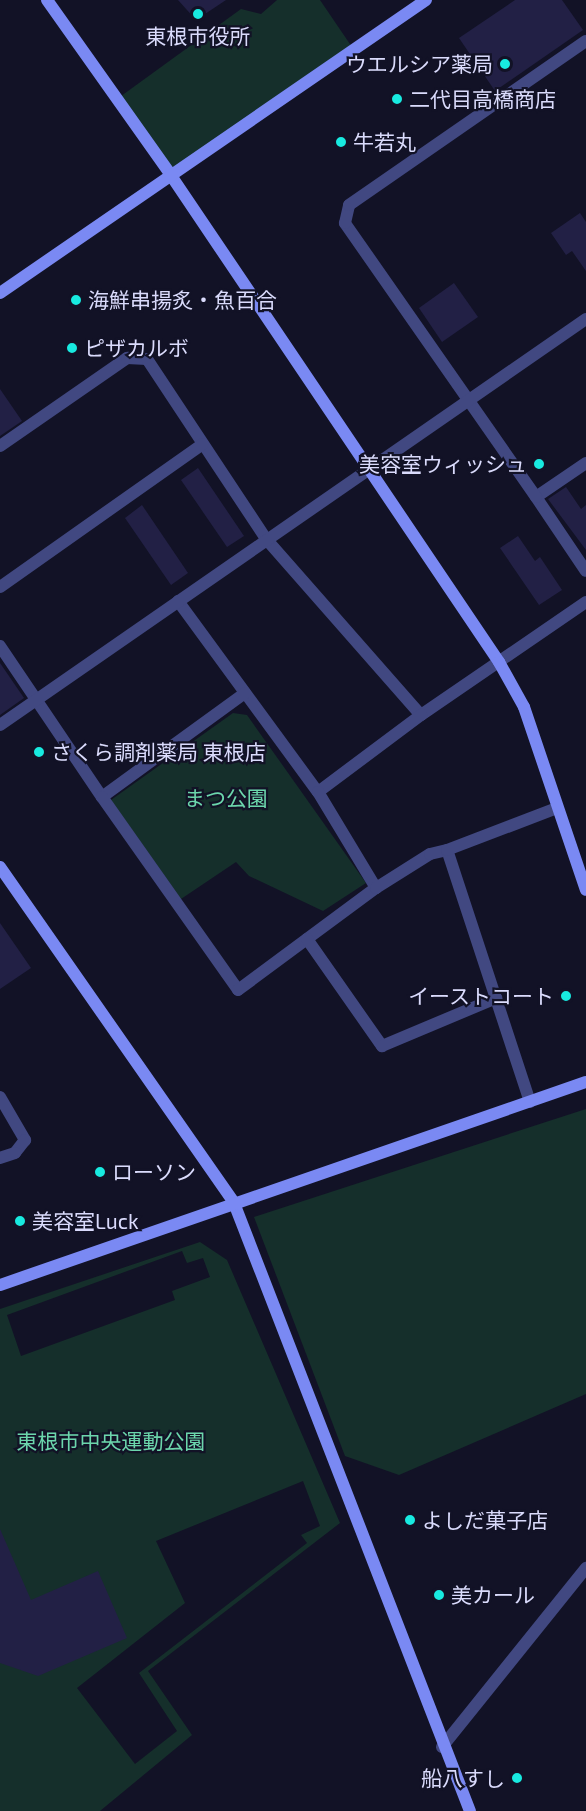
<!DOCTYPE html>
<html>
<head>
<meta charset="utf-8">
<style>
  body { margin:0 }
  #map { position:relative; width:586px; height:1811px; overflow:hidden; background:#121226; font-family:"Exo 2","Noto Sans JP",sans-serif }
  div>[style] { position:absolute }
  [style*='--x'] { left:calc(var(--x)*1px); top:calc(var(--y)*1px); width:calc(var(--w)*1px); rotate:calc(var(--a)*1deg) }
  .green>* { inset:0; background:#152f2b }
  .building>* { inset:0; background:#222045 }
  .street>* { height:12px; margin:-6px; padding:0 6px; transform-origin:6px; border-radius:6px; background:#414881 }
  .secondary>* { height:12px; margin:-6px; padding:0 6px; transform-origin:6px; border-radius:6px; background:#7a89f3 }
  .dots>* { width:16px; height:16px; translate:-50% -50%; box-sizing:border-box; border:3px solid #121226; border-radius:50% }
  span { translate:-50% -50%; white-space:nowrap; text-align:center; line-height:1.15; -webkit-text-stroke:4.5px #121226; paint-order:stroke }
  .poi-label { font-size:21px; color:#dadbfc }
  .right { translate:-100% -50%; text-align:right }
  .left { translate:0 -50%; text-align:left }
  .park-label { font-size:21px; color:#6cd6ac }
</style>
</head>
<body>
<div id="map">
  <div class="green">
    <div style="clip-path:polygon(277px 0,320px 0,354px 50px,170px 174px,117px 99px,241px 9px,261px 14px)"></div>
    <div style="clip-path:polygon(233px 713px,247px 715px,366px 883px,323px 911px,249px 876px,236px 862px,181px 899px,111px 800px)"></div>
    <div style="clip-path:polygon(586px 1109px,586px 1394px,399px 1475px,345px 1456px,254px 1217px)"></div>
    <div style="clip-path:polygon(evenodd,200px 1242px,227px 1260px,340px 1523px,148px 1671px,192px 1735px,100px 1811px,0 1811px,0 1309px,200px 1242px,182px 1251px,187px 1263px,203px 1258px,210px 1277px,172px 1291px,175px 1300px,21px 1356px,7px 1315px,182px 1251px,200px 1242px,303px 1481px,320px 1526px,301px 1535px,307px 1543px,139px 1673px,177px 1731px,135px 1764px,77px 1688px,185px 1603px,156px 1541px,303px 1481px)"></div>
  </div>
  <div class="building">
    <div style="clip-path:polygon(178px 0,226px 0,196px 20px)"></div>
    <div style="clip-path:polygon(515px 0,562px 0,583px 30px,495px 91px,459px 38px)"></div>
    <div style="clip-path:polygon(580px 213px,586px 222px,586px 271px,572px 251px,566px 255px,551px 233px)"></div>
    <div style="clip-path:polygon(454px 283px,478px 317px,442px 342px,419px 308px)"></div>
    <div style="clip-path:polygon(0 389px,22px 421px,0 436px)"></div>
    <div style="clip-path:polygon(198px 468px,244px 536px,227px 547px,181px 480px)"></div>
    <div style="clip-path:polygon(566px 487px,581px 509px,586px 505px,586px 550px,548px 499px)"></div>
    <div style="clip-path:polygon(142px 505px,188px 573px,171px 585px,125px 518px)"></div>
    <div style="clip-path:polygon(518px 536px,535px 561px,540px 557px,562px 590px,539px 605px,500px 548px)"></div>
    <div style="clip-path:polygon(0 663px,24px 698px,0 715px)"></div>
    <div style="clip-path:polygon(0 923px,31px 968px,0 989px)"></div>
    <div style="clip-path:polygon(0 1529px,31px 1600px,98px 1571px,127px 1638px,38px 1676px,0 1663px)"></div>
  </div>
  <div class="street">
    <div style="--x:0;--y:446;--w:155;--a:-34.7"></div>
    <div style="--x:127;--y:358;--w:20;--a:3"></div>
    <div style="--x:147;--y:359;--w:217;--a:56.5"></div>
    <div style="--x:267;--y:540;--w:233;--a:48.7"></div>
    <div style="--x:421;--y:715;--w:200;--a:-34.4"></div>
    <div style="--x:586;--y:463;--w:60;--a:145.8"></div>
    <div style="--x:536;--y:497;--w:89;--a:56"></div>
    <div style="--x:536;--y:497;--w:334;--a:-124.9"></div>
    <div style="--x:345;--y:223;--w:18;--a:-77"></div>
    <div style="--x:349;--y:205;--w:288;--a:-34.7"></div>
    <div style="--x:0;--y:587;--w:248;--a:-35.2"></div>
    <div style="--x:178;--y:601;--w:237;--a:53.8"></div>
    <div style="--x:318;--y:792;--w:129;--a:-36.8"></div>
    <div style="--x:0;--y:646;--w:182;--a:56"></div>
    <div style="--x:245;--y:693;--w:177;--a:144"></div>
    <div style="--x:102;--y:797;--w:236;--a:54.8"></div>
    <div style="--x:238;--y:990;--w:172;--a:-36.5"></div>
    <div style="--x:376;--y:888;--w:112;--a:-121.1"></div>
    <div style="--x:0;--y:725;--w:713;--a:-34.72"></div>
    <div style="--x:376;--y:888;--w:64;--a:-32.2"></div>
    <div style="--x:430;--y:854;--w:17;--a:-13"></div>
    <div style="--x:307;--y:939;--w:131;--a:55"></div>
    <div style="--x:382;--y:1046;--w:124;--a:-22.8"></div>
    <div style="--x:0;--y:1097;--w:50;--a:59.8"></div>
    <div style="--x:25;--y:1140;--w:16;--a:128"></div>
    <div style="--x:15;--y:1153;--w:16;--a:162"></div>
    <div style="--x:530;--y:1102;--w:265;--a:-108.2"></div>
    <div style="--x:447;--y:850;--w:118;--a:-20.9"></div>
    <div style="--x:442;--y:1747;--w:230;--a:-51.2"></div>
  </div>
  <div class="secondary">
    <div style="--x:47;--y:0;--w:213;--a:54.7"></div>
    <div style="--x:170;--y:174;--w:589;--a:56.01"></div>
    <div style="--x:499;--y:662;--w:51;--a:60.9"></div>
    <div style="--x:524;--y:707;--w:193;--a:71.3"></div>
    <div style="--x:0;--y:293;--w:517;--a:-34.52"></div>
    <div style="--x:0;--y:867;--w:409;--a:55.1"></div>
    <div style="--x:234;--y:1203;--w:652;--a:68.79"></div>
    <div style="--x:0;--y:1285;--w:620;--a:-19.11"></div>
  </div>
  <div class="dots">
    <div style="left:198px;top:14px;background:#18eae0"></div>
    <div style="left:505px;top:64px;background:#18eae0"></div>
    <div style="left:397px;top:99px;background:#18eae0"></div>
    <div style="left:341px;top:142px;background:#18eae0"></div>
    <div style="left:76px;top:300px;background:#18eae0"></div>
    <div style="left:72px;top:348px;background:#18eae0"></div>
    <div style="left:539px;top:464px;background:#18eae0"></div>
    <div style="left:39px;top:752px;background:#18eae0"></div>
    <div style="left:566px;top:996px;background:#18eae0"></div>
    <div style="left:100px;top:1172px;background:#18eae0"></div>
    <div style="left:20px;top:1221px;background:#18eae0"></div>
    <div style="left:410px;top:1520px;background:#18eae0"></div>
    <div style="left:439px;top:1595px;background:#18eae0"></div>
    <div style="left:517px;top:1778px;background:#18eae0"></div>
  </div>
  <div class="poi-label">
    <span style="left:198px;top:36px">東根市役所</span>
    <span class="right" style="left:493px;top:64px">ウエルシア薬局</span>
    <span class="left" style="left:409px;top:99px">二代目高橋商店</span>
    <span class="left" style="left:353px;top:142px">牛若丸</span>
    <span class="left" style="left:88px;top:300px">海鮮串揚炙・魚百合</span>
    <span class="left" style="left:84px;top:348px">ピザカルボ</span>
    <span class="right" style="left:527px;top:464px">美容室ウィッシュ</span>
    <span class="left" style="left:51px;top:752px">さくら調剤薬局 東根店</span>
    <span class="right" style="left:554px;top:996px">イーストコート</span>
    <span class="left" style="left:112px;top:1172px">ローソン</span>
    <span class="left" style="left:32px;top:1221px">美容室Luck</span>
    <span class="left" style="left:422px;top:1520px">よしだ菓子店</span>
    <span class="left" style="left:451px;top:1595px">美カール</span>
    <span class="right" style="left:505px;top:1778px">船八すし</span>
  </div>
  <div class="park-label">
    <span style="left:226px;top:798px">まつ公園</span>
    <span style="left:111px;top:1441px">東根市中央運動公園</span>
  </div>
</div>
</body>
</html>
